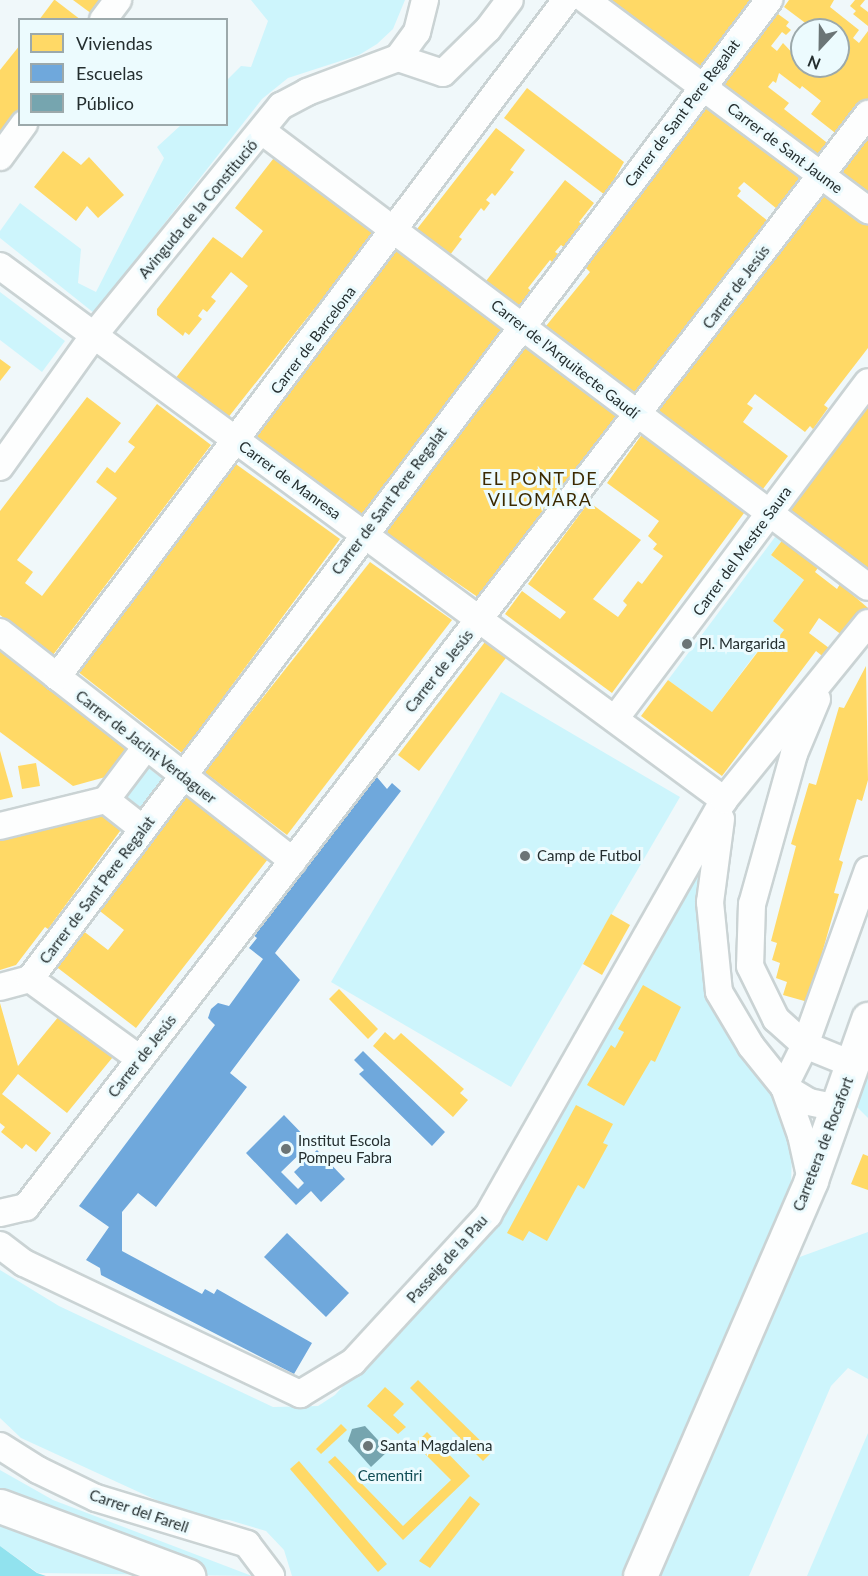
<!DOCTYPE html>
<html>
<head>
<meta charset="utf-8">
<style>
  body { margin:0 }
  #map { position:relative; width:868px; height:1576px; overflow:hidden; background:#f0f8fa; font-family:Lato,sans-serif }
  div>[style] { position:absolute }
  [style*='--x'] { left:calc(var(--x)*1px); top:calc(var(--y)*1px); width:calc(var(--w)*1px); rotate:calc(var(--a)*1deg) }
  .green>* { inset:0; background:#cdf5fc }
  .forest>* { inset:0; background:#91e2ee }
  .homes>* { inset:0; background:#ffd966 }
  .schools>* { inset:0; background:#6fa8dc }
  .public>* { inset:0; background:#76a5af }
  .roads { filter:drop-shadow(2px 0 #cad3d4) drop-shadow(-2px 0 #cad3d4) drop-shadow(0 2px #cad3d4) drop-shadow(0 -2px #cad3d4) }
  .minor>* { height:26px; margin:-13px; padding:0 13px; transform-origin:13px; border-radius:13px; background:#fdfefe }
  .tertiary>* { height:33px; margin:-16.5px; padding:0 16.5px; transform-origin:16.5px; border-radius:16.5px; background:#fdfefe }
  .dots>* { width:16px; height:16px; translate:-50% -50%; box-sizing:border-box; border:3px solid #ecfbfe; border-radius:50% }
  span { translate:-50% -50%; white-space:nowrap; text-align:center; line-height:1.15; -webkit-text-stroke:6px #ecfbfe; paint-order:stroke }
  .street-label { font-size:15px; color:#242e2f }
  .poi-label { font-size:15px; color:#242e2f }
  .left { translate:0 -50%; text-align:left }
  .park-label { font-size:15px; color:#0f4c54 }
  .quarter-label { font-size:18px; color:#3c2a01; letter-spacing:1.5px }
  .legend { position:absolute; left:18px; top:18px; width:210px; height:108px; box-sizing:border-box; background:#ecfbfe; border:2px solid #9ca9ab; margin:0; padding:8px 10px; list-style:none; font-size:18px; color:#242e2f }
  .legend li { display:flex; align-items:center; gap:12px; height:30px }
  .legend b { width:30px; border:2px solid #9ca9ab }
  .north { position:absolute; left:790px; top:18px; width:60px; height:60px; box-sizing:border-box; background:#ecfbfe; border:2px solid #9ca9ab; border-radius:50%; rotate:202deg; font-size:16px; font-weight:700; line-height:24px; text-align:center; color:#242e2f }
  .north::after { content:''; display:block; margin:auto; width:21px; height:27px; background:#6b7576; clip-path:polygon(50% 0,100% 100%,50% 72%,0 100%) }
</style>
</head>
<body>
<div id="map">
  <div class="green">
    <div style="clip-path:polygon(251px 0,405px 0,393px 29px,377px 44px,359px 55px,288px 78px,262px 99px,94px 313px,0 238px,0 231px,20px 203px,81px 249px,78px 283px,96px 292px,164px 158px,157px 147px,181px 125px,226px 124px,227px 80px,241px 66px,251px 67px,268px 21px)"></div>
    <div style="clip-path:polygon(0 292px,65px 341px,42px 372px,0 340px)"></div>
    <div style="clip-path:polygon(778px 533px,784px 538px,771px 555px,804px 580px,773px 621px,784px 630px,769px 649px,762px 645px,712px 712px,668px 680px)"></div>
    <div style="clip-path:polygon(501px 692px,680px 797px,511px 1087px,331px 982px)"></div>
    <div style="clip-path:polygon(143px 764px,167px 782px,140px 816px,117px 799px)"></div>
    <div style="clip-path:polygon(704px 851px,697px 920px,704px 979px,733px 1037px,773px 1095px,792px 1151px,791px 1186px,638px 1536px,671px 1551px,797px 1258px,868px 1232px,868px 1379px,848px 1368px,831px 1386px,749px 1576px,292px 1576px,284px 1550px,266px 1531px,229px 1520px,202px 1518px,167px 1505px,21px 1438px,0 1418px,0 1270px,59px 1306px,273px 1407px,318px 1406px,335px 1395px,490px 1224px)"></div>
    <div style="clip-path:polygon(868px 1069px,868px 1118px,856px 1106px)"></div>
    <div style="clip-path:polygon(868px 1433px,868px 1576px,807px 1576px)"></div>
    <div style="clip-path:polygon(0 1470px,53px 1500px,252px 1576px,38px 1573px,0 1546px)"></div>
  </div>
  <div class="forest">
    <div style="clip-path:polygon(0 1546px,37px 1573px,46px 1576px,0 1576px)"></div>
  </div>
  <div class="homes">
    <div style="clip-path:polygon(54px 0,55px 0,81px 20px,39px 20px)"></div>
    <div style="clip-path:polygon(73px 0,103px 0,92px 14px)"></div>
    <div style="clip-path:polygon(607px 0,757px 0,702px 72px)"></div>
    <div style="clip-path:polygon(789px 0,834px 0,830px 7px,859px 30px,853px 38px,859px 43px,868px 31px,868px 107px,843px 139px,811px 114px,821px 101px,802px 86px,800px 89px,779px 73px,776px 83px,773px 81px,768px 87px,789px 103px,784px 109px,835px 149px,825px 163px,723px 85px,778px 14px,789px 22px,786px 26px,791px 30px,786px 35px,782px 32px,771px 46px,777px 51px,783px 43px,799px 60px,802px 56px,802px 66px,838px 66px,838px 30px,805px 30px,808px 25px,784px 7px)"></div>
    <div style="clip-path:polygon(855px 0,865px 0,860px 6px,868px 12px,868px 26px,853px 14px,856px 11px,850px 6px)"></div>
    <div style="clip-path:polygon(20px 45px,20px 111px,0 136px,0 70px)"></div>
    <div style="clip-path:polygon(527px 88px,624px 162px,605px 195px,504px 118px)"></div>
    <div style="clip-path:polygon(707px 103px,807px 181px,782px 213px,744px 182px,738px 188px,741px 191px,737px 196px,774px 226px,638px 401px,546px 326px,590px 272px,584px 266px)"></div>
    <div style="clip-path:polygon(496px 128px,525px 150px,510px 170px,514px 172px,495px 196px,492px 193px,486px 200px,490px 203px,484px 211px,481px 208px,459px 237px,462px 239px,450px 255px,417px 229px)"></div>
    <div style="clip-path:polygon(868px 134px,868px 193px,839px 172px)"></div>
    <div style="clip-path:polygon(63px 151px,81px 165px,89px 157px,124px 195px,98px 218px,87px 206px,76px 221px,34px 187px)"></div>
    <div style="clip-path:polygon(277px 154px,375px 232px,227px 419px,175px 379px,248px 286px,231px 272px,211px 297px,216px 301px,207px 312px,203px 309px,198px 316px,202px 319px,189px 335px,185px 332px,183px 336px,157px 315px,157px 309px,213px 237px,242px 258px,263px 231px,235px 208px)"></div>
    <div style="clip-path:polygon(565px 180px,594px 203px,579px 222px,583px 225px,565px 248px,561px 245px,555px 252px,560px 255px,553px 263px,550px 260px,528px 288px,531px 291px,519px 307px,486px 281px)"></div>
    <div style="clip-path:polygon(824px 191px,868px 225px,868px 348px,824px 405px,828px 408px,813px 429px,810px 426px,805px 432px,755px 394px,747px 404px,753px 408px,743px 422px,788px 456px,760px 493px,655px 413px)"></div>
    <div style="clip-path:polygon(398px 248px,505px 327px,361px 518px,250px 440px)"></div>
    <div style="clip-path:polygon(524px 343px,623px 417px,482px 600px,383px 532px)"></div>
    <div style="clip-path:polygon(0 359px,11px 367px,0 381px)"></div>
    <div style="clip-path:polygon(87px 397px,121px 423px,17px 560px,33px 572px,25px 583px,42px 596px,117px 498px,96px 482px,107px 467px,115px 473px,135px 447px,128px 442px,157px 404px,211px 445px,53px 655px,0 615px,0 511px)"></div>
    <div style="clip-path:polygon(868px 398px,868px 571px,785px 509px)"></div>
    <div style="clip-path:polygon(643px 433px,747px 509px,612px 693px,505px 614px,522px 591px,560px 619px,566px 612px,528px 584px,589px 502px,641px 540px,593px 599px,618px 617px,627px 605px,623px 601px,638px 581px,642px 584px,663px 556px,653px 549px,657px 544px,648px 536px,659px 521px,607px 483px)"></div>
    <div style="clip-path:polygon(233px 462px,340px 539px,182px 753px,77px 671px)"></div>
    <div style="clip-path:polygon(784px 538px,820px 565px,815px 572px,837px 589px,840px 584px,868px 608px,846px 638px,819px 618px,809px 633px,833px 651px,826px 659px,816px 651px,722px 776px,641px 716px,668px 680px,712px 712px,763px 645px,769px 649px,784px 630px,773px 621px,804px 580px,771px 555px)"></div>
    <div style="clip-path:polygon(370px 562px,452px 620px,287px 835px,204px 772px)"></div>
    <div style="clip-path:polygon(488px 638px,509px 654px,419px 771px,398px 755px)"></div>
    <div style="clip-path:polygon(0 649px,129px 748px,109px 776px,73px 786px,0 732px)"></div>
    <div style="clip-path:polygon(866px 666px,868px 780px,862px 801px,857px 799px,839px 860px,843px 862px,834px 893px,839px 894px,808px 1002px,783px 995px,787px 982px,776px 978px,780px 963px,772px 960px,777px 943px,771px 941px,796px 846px,791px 844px,809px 783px,816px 785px,839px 707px,844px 708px)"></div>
    <div style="clip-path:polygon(0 751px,13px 797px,0 800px)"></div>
    <div style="clip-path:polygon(36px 763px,40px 786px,22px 789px,18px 766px)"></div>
    <div style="clip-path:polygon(186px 794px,268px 859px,136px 1028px,54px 965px,82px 930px,108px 950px,124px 930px,96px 908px)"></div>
    <div style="clip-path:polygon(94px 806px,123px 827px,48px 929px,45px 927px,16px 965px,0 970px,0 831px)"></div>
    <div style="clip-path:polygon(611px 914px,630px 925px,602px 975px,583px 964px)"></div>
    <div style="clip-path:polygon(643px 985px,681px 1007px,655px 1062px,651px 1060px,624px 1106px,587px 1085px,611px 1045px,615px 1048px,624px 1032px,618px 1029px)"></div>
    <div style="clip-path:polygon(339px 989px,378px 1029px,368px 1039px,329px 999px)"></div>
    <div style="clip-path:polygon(0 1003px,18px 1066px,64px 1010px,117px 1052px,67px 1113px,18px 1074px,2px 1094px,51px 1133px,36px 1152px,26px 1144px,22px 1149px,1px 1132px,5px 1127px,0 1123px)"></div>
    <div style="clip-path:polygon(385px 1032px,394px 1040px,401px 1033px,464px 1089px,460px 1093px,468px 1100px,453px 1117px,373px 1046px)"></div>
    <div style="clip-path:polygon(576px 1105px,613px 1124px,603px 1143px,608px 1145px,584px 1189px,578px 1185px,547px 1241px,529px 1231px,523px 1241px,507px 1233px)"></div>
    <div style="clip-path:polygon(863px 1154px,868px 1156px,868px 1190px,851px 1184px)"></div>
    <div style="clip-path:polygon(418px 1380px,492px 1452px,483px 1461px,410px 1388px)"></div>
    <div style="clip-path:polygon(385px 1387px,404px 1404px,393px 1415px,406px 1427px,398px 1434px,367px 1406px)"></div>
    <div style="clip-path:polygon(341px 1424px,347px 1430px,321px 1454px,316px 1449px)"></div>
    <div style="clip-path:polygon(427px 1432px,470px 1476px,403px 1540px,328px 1462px,335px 1456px,403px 1526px,451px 1480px,415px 1444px)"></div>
    <div style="clip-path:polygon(299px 1461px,387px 1564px,378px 1572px,290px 1469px)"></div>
    <div style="clip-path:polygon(470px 1496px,480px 1504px,430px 1568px,419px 1561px)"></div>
  </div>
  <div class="schools">
    <div style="clip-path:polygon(376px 776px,387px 789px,392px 783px,401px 791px,275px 953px,300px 980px,230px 1073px,247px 1087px,156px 1207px,138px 1193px,122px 1212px,122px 1251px,202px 1294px,205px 1289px,214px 1294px,217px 1289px,312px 1343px,294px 1374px,101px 1275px,100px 1268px,86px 1260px,109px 1227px,79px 1206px,215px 1025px,208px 1018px,211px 1009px,218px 1003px,229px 1006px,263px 959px,249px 948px,257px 938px,253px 935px)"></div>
    <div style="clip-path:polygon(363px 1051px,445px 1132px,432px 1146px,359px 1074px,364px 1070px,354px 1060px)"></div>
    <div style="clip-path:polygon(284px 1115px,311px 1143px,281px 1172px,298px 1189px,304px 1183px,294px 1172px,317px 1150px,345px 1179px,321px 1202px,311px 1191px,296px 1205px,246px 1153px)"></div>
    <div style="clip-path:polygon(287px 1233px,349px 1293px,326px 1317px,264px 1257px)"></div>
  </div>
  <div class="public">
    <div style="clip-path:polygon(365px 1426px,388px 1451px,371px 1467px,348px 1441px,352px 1429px)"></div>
  </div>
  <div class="roads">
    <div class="minor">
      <div style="--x:586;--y:0;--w:352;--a:36.7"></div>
      <div style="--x:103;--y:20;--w:25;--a:-53"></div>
      <div style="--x:398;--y:58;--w:47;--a:18.4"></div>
      <div style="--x:443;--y:73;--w:63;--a:-44.4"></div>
      <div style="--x:488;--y:29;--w:36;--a:-53"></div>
      <div style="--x:262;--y:131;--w:758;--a:36.96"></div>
      <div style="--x:0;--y:157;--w:41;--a:-54"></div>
      <div style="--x:0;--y:266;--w:900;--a:36.41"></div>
      <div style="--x:0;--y:467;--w:162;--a:-54.5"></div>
      <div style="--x:94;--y:335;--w:296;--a:-50.8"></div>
      <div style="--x:281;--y:106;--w:30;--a:-28"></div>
      <div style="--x:307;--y:92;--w:97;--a:-20.5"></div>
      <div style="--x:398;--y:58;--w:32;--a:-54"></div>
      <div style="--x:417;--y:32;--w:33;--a:-76"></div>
      <div style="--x:0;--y:632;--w:372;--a:38"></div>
      <div style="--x:57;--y:677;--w:847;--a:-53.06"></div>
      <div style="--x:817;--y:699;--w:60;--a:112.7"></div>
      <div style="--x:794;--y:754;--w:156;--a:105.6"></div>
      <div style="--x:752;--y:904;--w:62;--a:91.8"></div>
      <div style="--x:750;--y:966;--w:59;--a:63.9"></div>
      <div style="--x:776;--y:1019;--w:39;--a:42"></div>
      <div style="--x:805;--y:1045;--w:53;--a:22.2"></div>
      <div style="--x:615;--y:719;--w:421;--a:-53.1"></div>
      <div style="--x:721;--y:819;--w:84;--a:97.5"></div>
      <div style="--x:710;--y:902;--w:90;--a:84.3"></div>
      <div style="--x:719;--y:992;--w:63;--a:59.3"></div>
      <div style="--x:751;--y:1046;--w:53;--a:51.2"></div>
      <div style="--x:784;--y:1087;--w:51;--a:70.5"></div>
      <div style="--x:801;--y:1135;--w:46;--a:77.5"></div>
      <div style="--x:0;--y:826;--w:109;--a:-13.8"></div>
      <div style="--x:143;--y:829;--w:47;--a:-141.9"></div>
      <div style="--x:106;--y:800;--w:66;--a:-53"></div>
      <div style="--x:30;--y:979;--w:136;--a:36"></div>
      <div style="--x:0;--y:987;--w:31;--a:-15"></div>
      <div style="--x:30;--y:979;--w:1227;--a:-52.95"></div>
      <div style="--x:784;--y:1087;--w:47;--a:-63.4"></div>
      <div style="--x:805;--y:1045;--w:186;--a:-70.2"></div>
      <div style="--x:784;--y:1087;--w:29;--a:31"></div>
      <div style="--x:809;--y:1102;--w:29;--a:12"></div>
      <div style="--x:0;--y:1213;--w:27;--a:-13"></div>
      <div style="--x:26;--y:1207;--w:1380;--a:-52.39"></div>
      <div style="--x:0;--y:1245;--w:30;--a:37"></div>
      <div style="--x:24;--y:1263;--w:306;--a:25.4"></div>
      <div style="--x:300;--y:1394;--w:62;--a:-31.1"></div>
      <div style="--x:353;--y:1362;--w:200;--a:-47.4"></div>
      <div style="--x:488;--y:1215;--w:477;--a:-60.4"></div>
      <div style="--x:724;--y:800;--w:228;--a:-50.9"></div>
      <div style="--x:0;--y:1446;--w:45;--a:32.3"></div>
      <div style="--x:38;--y:1470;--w:64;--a:25.8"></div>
      <div style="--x:96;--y:1498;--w:158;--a:16.9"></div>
      <div style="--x:247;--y:1544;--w:40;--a:53"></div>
    </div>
    <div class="tertiary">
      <div style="--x:0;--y:1506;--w:201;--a:20.4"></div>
      <div style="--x:640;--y:1576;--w:431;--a:-66.6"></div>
      <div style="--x:811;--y:1180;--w:171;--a:-70.5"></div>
    </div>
  </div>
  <div class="dots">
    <div style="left:687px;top:644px;background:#6b7576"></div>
    <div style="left:525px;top:856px;background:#6b7576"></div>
    <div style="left:286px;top:1149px;background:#6b7576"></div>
    <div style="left:368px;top:1446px;background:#6b7576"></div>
  </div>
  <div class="street-label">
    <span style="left:682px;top:113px;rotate:-53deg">Carrer de Sant Pere Regalat</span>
    <span style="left:785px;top:148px;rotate:37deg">Carrer de Sant Jaume</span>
    <span style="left:198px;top:209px;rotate:-50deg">Avinguda de la Constitució</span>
    <span style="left:736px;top:287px;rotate:-53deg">Carrer de Jesús</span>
    <span style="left:313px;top:340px;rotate:-53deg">Carrer de Barcelona</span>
    <span style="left:565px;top:359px;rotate:38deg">Carrer de l'Arquitecte Gaudí</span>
    <span style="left:290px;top:480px;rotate:36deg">Carrer de Manresa</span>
    <span style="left:389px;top:501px;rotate:-53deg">Carrer de Sant Pere Regalat</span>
    <span style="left:742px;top:551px;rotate:-54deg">Carrer del Mestre Saura</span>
    <span style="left:439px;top:671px;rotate:-52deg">Carrer de Jesús</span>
    <span style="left:146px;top:747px;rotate:38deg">Carrer de Jacint Verdaguer</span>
    <span style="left:97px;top:890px;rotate:-53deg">Carrer de Sant Pere Regalat</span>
    <span style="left:142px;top:1056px;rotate:-52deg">Carrer de Jesús</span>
    <span style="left:823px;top:1144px;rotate:-69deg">Carretera de Rocafort</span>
    <span style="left:447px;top:1259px;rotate:-48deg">Passeig de la Pau</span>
    <span style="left:139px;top:1511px;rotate:19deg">Carrer del Farell</span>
  </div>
  <div class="poi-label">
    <span class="left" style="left:699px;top:644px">Pl. Margarida</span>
    <span class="left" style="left:537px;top:856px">Camp de Futbol</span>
    <span class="left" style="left:298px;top:1149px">Institut Escola<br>Pompeu Fabra</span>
    <span class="left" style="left:380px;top:1446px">Santa Magdalena</span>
  </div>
  <div class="park-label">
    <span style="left:390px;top:1476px">Cementiri</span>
  </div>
  <div class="quarter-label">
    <span style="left:540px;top:489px">EL PONT DE<br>VILOMARA</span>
  </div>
  <ul class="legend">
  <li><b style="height:16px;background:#ffd966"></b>Viviendas</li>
  <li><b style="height:16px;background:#6fa8dc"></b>Escuelas</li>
  <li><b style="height:16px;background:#76a5af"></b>Público</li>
  </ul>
  <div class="north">N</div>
</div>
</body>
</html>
